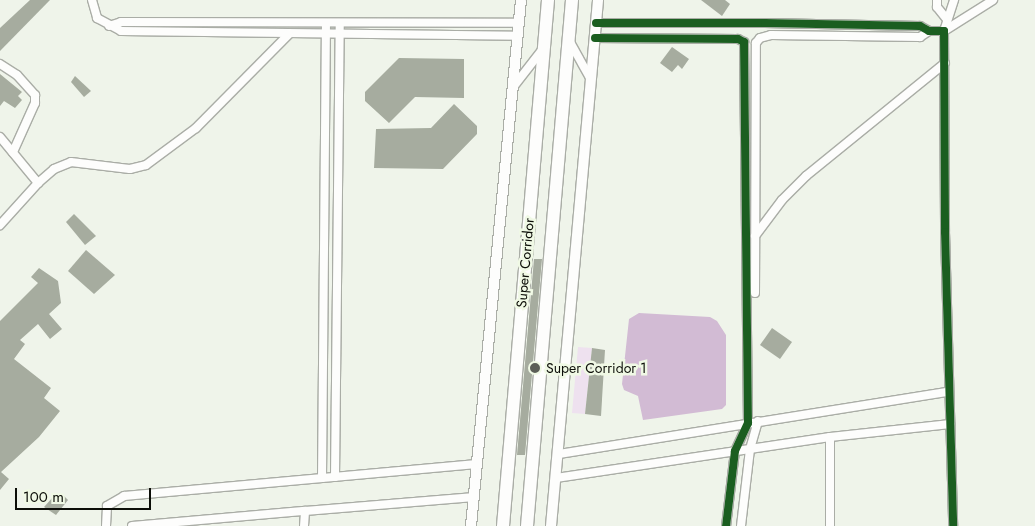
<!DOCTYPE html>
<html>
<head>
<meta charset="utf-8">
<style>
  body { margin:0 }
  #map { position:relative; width:1035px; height:526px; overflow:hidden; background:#eff4ea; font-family:Jost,sans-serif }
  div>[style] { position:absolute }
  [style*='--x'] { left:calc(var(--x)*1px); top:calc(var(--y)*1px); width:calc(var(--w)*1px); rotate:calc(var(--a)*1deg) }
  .green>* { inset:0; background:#eee1ef }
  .water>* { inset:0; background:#d2bbd4 }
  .building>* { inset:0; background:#a6ac9f }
  .roads { filter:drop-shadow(1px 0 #aaada6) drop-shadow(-1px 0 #aaada6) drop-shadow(0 1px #aaada6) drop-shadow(0 -1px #aaada6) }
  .minor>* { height:8px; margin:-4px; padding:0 4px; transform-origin:4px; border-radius:4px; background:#fdfdfc }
  .tertiary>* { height:10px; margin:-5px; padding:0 5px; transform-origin:5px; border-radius:5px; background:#fdfdfc }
  .primary>* { height:12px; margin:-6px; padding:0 6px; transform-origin:6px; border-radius:6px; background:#fdfdfc }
  .cycleway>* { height:8px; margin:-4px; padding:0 4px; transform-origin:4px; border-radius:4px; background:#1b5e20 }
  .dots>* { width:14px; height:14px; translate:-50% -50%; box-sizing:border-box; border:2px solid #f0f9e5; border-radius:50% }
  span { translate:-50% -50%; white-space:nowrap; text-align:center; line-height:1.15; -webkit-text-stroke:5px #f0f9e5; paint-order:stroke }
  .street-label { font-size:14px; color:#0c0e08 }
  .poi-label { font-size:14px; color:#0c0e08 }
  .left { translate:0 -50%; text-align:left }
  .scale { position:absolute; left:15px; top:488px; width:136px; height:22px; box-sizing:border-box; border:2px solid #0c0e08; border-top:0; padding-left:6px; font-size:15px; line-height:18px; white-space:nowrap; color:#0c0e08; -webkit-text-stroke:4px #f0f9e5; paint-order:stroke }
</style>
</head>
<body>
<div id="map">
  <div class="green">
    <div style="clip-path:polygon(578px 347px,592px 348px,585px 414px,572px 413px)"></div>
  </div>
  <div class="water">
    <div style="clip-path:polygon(639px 313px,710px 317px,717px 321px,726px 335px,726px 405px,722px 409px,643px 420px,638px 396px,624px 390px,622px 384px,629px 319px)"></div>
  </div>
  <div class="building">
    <div style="clip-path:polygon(30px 0,50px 0,0 51px,0 28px)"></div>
    <div style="clip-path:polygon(701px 0,725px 0,730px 4px,722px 16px)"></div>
    <div style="clip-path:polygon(672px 47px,689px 59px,682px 69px,678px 65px,672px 72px,660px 63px)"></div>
    <div style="clip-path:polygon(399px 58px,464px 59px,464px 98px,415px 97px,389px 123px,365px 101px,365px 92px)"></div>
    <div style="clip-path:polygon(0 74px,22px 92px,18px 96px,22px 100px,15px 108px,4px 101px,0 106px)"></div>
    <div style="clip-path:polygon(75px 76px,91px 91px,84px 97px,71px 82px)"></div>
    <div style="clip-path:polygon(454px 104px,477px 126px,477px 134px,443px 169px,374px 168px,376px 129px,431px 128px)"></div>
    <div style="clip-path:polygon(74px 214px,96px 236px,85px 245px,66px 222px)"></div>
    <div style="clip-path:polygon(86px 250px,115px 275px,94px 294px,68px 271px)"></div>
    <div style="clip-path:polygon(534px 259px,542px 259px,525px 455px,517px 455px)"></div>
    <div style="clip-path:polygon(39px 268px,58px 281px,61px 303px,49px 314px,62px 329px,50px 339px,38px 324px,20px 340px,25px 344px,14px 359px,51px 388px,44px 398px,60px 411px,39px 437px,1px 472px,9px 479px,0 490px,0 321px,38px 283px,31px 277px)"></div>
    <div style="clip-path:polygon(772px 328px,792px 342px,780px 359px,760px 345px)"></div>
    <div style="clip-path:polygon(592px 348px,605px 350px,601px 416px,585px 414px)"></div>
    <div style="clip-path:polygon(64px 496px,68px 500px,56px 515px,44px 507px,53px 497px)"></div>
  </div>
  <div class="roads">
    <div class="minor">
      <div style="--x:92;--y:0;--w:19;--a:74"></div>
      <div style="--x:97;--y:18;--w:27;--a:28"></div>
      <div style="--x:121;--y:31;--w:397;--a:0.7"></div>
      <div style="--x:937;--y:0;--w:7;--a:90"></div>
      <div style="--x:937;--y:7;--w:14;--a:51"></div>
      <div style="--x:596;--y:23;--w:169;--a:0"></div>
      <div style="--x:765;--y:23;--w:155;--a:1.1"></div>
      <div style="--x:920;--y:26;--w:10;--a:29"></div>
      <div style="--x:929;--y:31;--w:15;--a:0"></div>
      <div style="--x:944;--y:31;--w:201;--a:89.7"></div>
      <div style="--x:945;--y:232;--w:294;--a:88.4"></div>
      <div style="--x:109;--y:26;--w:13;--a:-18"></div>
      <div style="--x:121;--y:22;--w:398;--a:0.1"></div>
      <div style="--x:944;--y:31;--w:58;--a:-32.3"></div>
      <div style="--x:944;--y:31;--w:33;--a:-72"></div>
      <div style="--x:595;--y:38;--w:143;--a:0.4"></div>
      <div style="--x:738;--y:39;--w:7;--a:27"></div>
      <div style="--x:744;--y:42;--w:381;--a:89.4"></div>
      <div style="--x:748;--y:423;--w:31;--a:115"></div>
      <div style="--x:735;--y:451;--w:76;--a:96.8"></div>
      <div style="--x:570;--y:42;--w:41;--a:60.9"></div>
      <div style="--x:0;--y:64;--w:20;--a:33"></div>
      <div style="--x:17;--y:75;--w:27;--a:48"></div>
      <div style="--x:35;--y:95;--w:8;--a:90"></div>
      <div style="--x:35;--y:103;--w:54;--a:114.2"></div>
      <div style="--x:514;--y:86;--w:46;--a:-52.1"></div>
      <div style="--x:0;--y:137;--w:60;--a:50.4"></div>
      <div style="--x:38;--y:183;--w:57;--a:132.1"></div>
      <div style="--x:38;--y:183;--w:21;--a:-41"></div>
      <div style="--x:54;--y:169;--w:18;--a:-22"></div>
      <div style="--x:71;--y:162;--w:59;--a:6.8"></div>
      <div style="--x:130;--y:169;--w:16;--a:-14"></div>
      <div style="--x:146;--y:165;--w:62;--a:-36.5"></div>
      <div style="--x:196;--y:128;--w:132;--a:-45.3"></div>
      <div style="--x:755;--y:236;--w:45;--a:-53.1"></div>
      <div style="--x:782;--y:200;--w:34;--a:-45"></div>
      <div style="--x:806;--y:176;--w:179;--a:-39.1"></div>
      <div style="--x:755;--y:293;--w:250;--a:-89.8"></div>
      <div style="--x:756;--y:43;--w:6;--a:-51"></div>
      <div style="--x:760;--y:38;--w:11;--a:-15"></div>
      <div style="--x:771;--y:35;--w:149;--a:0.8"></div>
      <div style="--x:920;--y:37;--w:11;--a:-34"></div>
      <div style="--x:559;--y:454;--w:394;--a:-9.1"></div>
      <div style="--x:335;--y:477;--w:454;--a:-89.4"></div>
      <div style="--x:322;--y:478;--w:455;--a:-89.5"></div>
      <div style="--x:556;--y:478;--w:277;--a:-8.5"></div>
      <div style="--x:830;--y:437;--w:121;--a:-6.2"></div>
      <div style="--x:106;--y:526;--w:20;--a:-87"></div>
      <div style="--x:107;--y:506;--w:20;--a:-30"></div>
      <div style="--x:124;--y:496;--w:354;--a:-5.2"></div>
      <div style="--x:132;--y:526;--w:174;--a:-5"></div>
      <div style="--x:304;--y:526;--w:15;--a:-86"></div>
      <div style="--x:305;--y:511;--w:170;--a:-4.7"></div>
      <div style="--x:741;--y:526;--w:78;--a:-83.3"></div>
      <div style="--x:750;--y:449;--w:29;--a:-74"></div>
      <div style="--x:830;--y:526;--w:89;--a:-90"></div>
    </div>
    <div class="tertiary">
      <div style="--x:471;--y:526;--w:528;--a:-84.57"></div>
      <div style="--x:551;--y:526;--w:528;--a:-84.89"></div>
    </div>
    <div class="primary">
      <div style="--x:503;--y:526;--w:528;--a:-85.11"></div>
      <div style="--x:527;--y:526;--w:528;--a:-85.11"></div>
    </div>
  </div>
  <div class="cycleway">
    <div style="--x:596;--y:23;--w:169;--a:0"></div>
    <div style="--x:765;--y:23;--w:155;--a:1.1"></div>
    <div style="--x:920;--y:26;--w:10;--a:29"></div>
    <div style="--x:929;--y:31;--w:15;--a:0"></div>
    <div style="--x:944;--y:31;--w:201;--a:89.7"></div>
    <div style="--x:945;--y:232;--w:294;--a:88.4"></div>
    <div style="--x:595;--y:38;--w:143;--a:0.4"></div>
    <div style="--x:738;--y:39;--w:7;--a:27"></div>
    <div style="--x:744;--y:42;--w:381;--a:89.4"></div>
    <div style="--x:748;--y:423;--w:31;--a:115"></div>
    <div style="--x:735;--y:451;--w:76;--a:96.8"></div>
  </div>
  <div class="dots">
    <div style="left:535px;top:368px;background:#5b5e57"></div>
  </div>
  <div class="street-label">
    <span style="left:525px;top:263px;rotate:-85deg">Super Corridor</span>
  </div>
  <div class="poi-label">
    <span class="left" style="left:546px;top:368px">Super Corridor 1</span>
  </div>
  <div class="scale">100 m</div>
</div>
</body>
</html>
